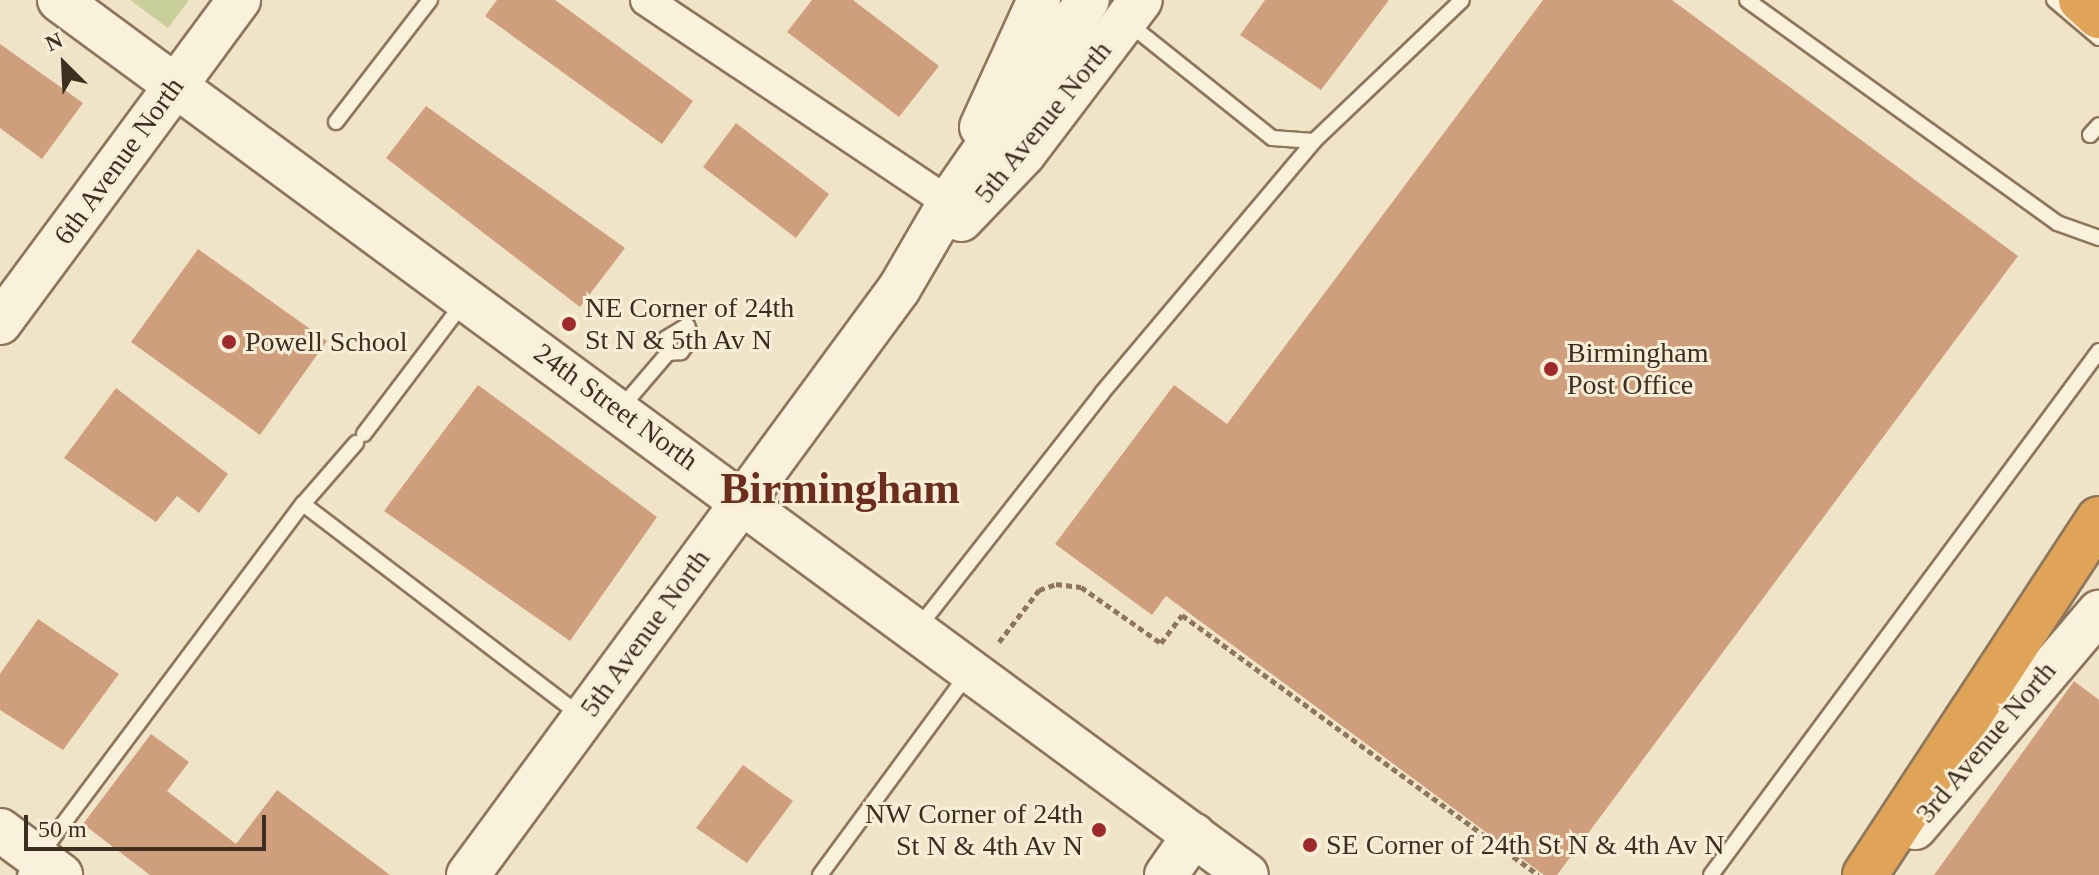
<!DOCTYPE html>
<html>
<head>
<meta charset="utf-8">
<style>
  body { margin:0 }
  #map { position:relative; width:2099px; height:875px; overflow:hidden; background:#f0e4c8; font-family:Georgia,serif }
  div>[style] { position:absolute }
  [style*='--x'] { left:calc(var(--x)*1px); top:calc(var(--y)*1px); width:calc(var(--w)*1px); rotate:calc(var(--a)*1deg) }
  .green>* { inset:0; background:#c9cf9b }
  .building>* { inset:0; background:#cf9f7d }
  .path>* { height:5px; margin-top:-2.5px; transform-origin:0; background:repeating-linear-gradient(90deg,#8d765c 0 6px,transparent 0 10px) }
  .roads { filter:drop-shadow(2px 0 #8d765c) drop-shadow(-2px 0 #8d765c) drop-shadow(0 2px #8d765c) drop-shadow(0 -2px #8d765c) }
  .lane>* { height:14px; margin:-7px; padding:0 7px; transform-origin:7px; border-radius:7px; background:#faf1dc }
  .street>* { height:30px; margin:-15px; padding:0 15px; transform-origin:15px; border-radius:15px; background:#faf1dc }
  .secondary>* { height:42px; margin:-21px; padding:0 21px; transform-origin:21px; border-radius:21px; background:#faf1dc }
  .highway>* { height:44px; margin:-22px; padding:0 22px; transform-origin:22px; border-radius:22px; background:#e0a458 }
  .dots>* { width:22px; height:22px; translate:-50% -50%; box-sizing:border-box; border:4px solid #f7eed8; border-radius:50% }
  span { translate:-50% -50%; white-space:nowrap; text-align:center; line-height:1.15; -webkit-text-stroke:6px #f7eed8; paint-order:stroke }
  .street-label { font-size:28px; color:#3d2e20 }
  .poi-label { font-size:28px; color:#3d2e20 }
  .left { translate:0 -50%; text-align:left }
  .right { translate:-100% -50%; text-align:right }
  .town-label { font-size:44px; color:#6b2e1e; font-weight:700 }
  .north { position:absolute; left:24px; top:24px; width:80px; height:80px; -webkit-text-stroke:6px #f7eed8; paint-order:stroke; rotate:336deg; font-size:22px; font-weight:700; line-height:32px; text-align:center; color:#3d2e20 }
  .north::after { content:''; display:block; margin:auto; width:28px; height:36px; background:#3d2e20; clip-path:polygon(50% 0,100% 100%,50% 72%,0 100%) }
  .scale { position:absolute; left:24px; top:815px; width:242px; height:36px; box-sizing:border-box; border:4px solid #3d2e20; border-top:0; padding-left:10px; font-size:24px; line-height:28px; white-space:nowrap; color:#3d2e20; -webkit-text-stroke:6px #f7eed8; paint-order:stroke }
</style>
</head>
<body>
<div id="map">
  <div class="green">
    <div style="clip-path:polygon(130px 0,189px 0,168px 28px)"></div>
  </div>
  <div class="building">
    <div style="clip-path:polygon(497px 0,555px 0,693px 101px,662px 144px,485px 16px)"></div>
    <div style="clip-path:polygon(812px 0,853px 0,939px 66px,899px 117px,787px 32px)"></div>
    <div style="clip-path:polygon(1265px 0,1389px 0,1321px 90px,1240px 35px)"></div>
    <div style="clip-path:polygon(1543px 0,1672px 0,2018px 256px,1557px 875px,1544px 875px,1166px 596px,1152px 615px,1055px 544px,1174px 385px,1227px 424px)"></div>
    <div style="clip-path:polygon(0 44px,83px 103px,42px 159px,0 128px)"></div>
    <div style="clip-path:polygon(426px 106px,625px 248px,580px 307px,386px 158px)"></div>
    <div style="clip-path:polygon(736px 123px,829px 194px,796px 238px,703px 167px)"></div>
    <div style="clip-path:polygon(198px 249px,327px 341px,260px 435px,131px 342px)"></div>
    <div style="clip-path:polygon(478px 385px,657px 517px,570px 641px,384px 511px)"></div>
    <div style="clip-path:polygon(116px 388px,228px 474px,199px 513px,177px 496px,156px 522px,64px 458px)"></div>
    <div style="clip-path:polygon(38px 619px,119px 674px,63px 750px,0 710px,0 674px)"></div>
    <div style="clip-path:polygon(2074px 681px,2099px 700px,2099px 875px,1934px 875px)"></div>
    <div style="clip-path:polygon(151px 734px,189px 762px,167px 791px,236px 844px,277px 790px,390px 875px,150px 875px,83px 824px)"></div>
    <div style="clip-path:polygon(743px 765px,793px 801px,747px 863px,696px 828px)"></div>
  </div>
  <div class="path">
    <div style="--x:999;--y:642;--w:66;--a:-52.4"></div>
    <div style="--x:1039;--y:590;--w:18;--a:-19"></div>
    <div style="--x:1056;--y:584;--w:25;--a:7"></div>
    <div style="--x:1081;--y:587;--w:98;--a:35"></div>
    <div style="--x:1161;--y:643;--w:35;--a:-53"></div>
    <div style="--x:1182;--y:615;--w:441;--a:36.1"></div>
  </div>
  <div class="roads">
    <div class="lane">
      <div style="--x:1747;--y:0;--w:382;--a:35.7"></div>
      <div style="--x:2057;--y:223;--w:45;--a:19.7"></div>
      <div style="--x:2054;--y:0;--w:59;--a:40.2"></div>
      <div style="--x:1128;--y:23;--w:184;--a:38.6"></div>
      <div style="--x:1272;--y:138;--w:42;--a:4.1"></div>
      <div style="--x:1314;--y:141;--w:204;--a:-43.6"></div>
      <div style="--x:336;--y:122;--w:154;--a:-52.4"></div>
      <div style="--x:2090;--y:135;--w:13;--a:-48"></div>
      <div style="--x:687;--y:326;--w:12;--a:66"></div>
      <div style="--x:692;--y:337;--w:19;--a:126"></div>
      <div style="--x:681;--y:352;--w:13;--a:176"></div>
      <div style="--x:668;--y:353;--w:14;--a:-102"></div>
      <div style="--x:665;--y:339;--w:26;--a:-31"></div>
      <div style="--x:620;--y:409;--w:74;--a:-49.4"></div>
      <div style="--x:364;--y:434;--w:164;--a:-52.9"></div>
      <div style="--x:303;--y:504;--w:81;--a:-49"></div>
      <div style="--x:918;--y:628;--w:298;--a:-51.9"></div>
      <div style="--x:1102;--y:393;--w:329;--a:-49.9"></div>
      <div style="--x:25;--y:875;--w:464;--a:-53.2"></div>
      <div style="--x:303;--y:504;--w:348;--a:37.3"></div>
      <div style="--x:820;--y:875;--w:248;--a:-53.7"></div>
      <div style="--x:1711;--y:875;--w:652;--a:-53.48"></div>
    </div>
    <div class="street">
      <div style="--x:646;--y:0;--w:365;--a:33.8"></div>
    </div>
    <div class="secondary">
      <div style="--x:59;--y:0;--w:1475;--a:36.37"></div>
      <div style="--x:981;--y:127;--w:140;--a:-65.5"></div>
      <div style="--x:961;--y:220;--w:91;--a:-46.3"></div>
      <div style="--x:1024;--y:154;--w:193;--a:-52.8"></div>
      <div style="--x:0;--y:323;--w:402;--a:-53.5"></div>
      <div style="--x:1915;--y:828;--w:284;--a:-49.6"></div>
      <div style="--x:0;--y:830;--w:76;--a:36.4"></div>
      <div style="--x:468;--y:875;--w:727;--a:-53.67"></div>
      <div style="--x:899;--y:289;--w:113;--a:-59.8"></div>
      <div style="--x:956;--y:191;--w:232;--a:-55.4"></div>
      <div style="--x:1166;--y:875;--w:49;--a:-55"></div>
    </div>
    <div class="highway">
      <div style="--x:2081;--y:0;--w:24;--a:42"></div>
      <div style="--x:1865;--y:875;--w:426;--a:-56.7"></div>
    </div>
  </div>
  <div class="dots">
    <div style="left:569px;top:324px;background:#9e2a2b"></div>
    <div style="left:229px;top:342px;background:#9e2a2b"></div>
    <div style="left:1551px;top:369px;background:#9e2a2b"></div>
    <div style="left:1099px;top:830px;background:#9e2a2b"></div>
    <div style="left:1310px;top:845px;background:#9e2a2b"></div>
  </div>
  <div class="street-label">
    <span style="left:1043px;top:122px;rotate:-51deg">5th Avenue North</span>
    <span style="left:119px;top:161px;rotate:-54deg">6th Avenue North</span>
    <span style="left:616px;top:407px;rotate:36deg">24th Street North</span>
    <span style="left:645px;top:633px;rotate:-54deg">5th Avenue North</span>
    <span style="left:1986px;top:742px;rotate:-50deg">3rd Avenue North</span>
  </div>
  <div class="poi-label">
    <span class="left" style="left:585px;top:324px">NE Corner of 24th<br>St N &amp; 5th Av N</span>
    <span class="left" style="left:245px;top:342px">Powell School</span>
    <span class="left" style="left:1567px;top:369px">Birmingham<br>Post Office</span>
    <span class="right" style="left:1083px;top:830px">NW Corner of 24th<br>St N &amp; 4th Av N</span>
    <span class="left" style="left:1326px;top:845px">SE Corner of 24th St N &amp; 4th Av N</span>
  </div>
  <div class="town-label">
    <span style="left:840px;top:489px">Birmingham</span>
  </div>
  <div class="north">N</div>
  <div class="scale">50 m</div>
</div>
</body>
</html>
